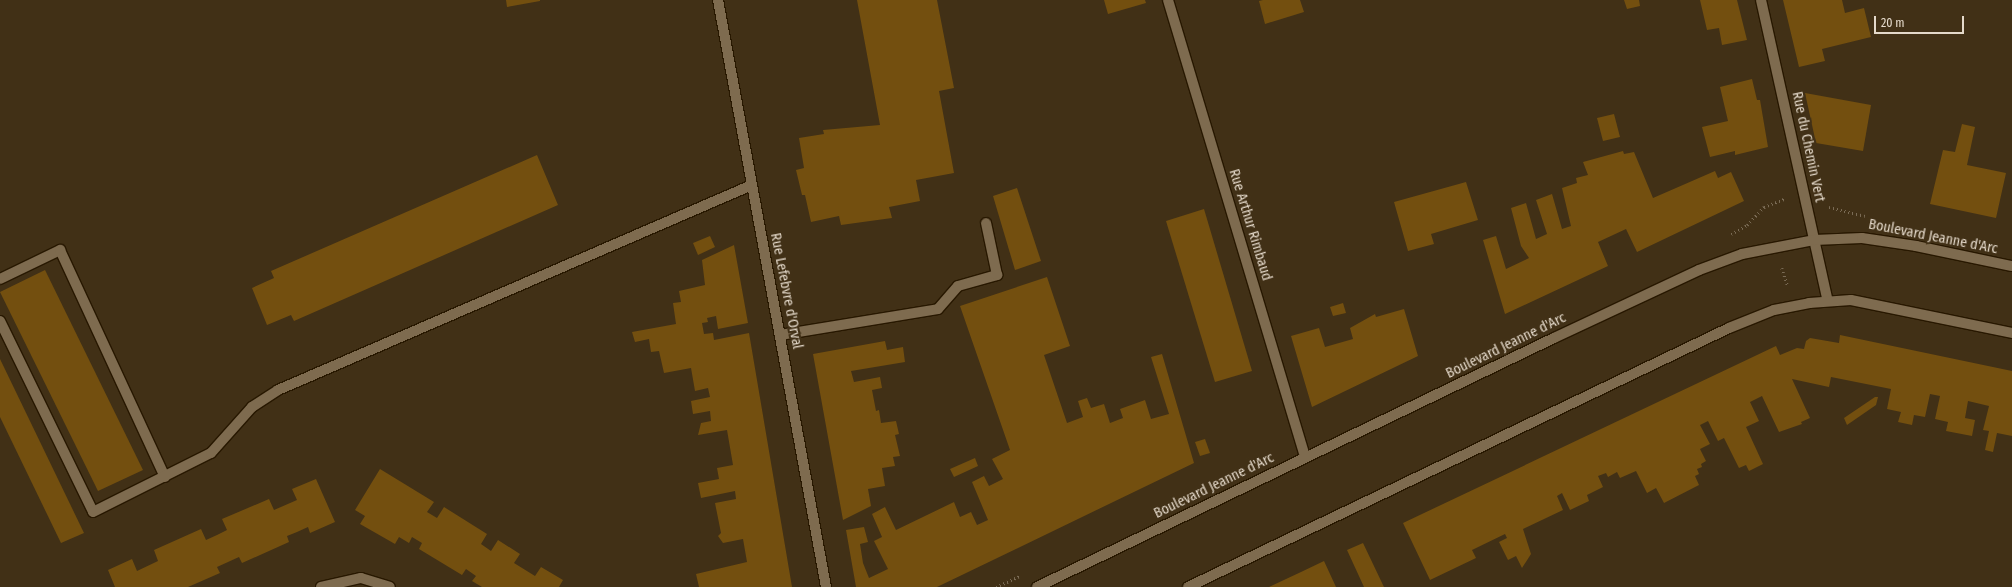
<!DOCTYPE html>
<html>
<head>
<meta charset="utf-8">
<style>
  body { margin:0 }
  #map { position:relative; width:2012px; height:587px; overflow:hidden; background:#413016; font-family:"Fira Sans Condensed",sans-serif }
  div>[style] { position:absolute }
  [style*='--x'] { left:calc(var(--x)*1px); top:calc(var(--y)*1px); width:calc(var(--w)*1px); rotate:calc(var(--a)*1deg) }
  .building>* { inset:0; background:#734f0f }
  .path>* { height:2.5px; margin-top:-1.25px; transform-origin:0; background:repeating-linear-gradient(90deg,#7a6b55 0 1px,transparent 0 4px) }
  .roads { filter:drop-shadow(1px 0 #281800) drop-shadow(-1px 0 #281800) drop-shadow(0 1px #281800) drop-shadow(0 -1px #281800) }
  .service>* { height:10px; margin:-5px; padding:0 5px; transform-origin:5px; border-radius:5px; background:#7e6b4f }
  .minor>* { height:10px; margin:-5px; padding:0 5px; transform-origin:5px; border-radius:5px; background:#7e6b4f }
  .secondary>* { height:10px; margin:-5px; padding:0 5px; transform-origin:5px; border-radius:5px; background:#7e6b4f }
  span { translate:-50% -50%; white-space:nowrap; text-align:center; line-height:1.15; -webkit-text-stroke:4px #413016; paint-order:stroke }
  .street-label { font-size:14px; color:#e4d9ca }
  .scale { position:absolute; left:1874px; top:16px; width:90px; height:18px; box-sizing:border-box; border:2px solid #e4d9ca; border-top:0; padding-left:5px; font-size:12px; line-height:14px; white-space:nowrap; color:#e4d9ca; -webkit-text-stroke:3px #413016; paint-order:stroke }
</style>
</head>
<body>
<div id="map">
  <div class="building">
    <div style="clip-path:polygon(506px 0,540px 0,540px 1px,507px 7px)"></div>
    <div style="clip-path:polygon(857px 0,937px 0,954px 88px,939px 91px,954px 173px,916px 180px,920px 201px,889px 207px,892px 218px,841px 225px,839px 216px,811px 222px,805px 195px,802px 195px,796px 170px,804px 168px,799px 138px,824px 134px,823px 130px,880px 125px)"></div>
    <div style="clip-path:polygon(1104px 0,1145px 0,1146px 3px,1108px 14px)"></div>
    <div style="clip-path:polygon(1263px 0,1300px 0,1304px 12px,1265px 24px,1259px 1px)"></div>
    <div style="clip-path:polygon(1624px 0,1639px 0,1640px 6px,1627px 9px)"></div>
    <div style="clip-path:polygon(1700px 0,1737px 0,1747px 40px,1722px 45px,1719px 28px,1707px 30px)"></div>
    <div style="clip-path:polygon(1783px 0,1842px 0,1845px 13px,1864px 8px,1871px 37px,1822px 49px,1825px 61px,1799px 67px)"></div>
    <div style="clip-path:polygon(1752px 79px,1757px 100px,1760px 100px,1768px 147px,1735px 155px,1735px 151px,1710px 157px,1702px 127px,1728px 121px,1720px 87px)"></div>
    <div style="clip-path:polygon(1805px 93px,1871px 105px,1863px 151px,1816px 143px)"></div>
    <div style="clip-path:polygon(1614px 114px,1620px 137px,1603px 141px,1597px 118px)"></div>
    <div style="clip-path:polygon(1962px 124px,1975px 127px,1967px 165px,2006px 173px,1996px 218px,1930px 204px,1943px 150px,1955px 152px)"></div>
    <div style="clip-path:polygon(1623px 151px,1624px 154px,1634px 152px,1653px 198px,1715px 171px,1718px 178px,1731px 172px,1744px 201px,1637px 252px,1626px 229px,1598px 242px,1608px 266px,1505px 314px,1483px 240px,1496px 236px,1506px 269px,1529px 258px,1521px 246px,1511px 208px,1526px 203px,1536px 239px,1547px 234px,1536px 200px,1552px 194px,1562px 229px,1571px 226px,1562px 188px,1577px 183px,1576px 178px,1588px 175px,1583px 162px)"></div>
    <div style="clip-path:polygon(537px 155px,558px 205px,294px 321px,291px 315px,267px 325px,252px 288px,274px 278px,271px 271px)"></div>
    <div style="clip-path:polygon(1466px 182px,1478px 220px,1431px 234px,1434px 244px,1408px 251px,1394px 202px)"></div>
    <div style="clip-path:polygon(1017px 188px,1041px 261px,1015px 270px,993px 196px)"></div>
    <div style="clip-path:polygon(1204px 209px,1252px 371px,1215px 382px,1166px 221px)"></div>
    <div style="clip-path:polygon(710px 236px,715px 247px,698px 255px,693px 243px)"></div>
    <div style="clip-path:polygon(734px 245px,748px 323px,718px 329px,716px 316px,707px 318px,708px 322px,702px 323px,704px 334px,713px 333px,714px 340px,749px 333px,792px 587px,699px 587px,696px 574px,747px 562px,743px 539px,723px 543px,718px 536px,721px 533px,715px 503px,736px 499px,735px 491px,701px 498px,698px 483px,719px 479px,717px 468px,733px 465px,727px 430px,698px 435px,701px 423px,711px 421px,710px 411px,693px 414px,691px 401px,710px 397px,708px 388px,695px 391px,691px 368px,664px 373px,659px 351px,651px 352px,649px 339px,635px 342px,632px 332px,676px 324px,673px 303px,681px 302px,679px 291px,705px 285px,702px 260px)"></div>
    <div style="clip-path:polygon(45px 270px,143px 470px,98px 491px,0 292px)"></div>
    <div style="clip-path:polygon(1047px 277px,1070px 346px,1044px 355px,1067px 423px,1083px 417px,1078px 401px,1087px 398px,1091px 408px,1104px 404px,1110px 423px,1123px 418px,1120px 409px,1145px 400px,1151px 419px,1169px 414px,1151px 357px,1162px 354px,1194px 463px,937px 587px,856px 587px,846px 530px,864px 527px,868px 542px,860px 544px,863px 563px,869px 578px,888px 569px,874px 541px,882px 537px,872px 514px,885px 507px,896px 530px,954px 502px,960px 517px,971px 512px,977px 525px,988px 520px,972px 482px,984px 476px,989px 486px,1003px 479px,992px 459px,1010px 450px,960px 306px)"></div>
    <div style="clip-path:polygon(1343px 303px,1346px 313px,1333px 316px,1330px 307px)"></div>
    <div style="clip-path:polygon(1404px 309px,1418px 356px,1312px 407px,1291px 336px,1319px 328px,1325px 347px,1353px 339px,1350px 328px,1375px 314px,1376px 317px)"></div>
    <div style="clip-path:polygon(1840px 335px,2012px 371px,2012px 436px,1997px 433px,1993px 452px,1985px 450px,1989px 431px,1983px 430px,1989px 406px,1968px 401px,1965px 418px,1975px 420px,1972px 436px,1946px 431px,1948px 422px,1935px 419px,1940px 396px,1930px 394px,1925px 417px,1914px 415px,1912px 425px,1898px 422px,1901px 412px,1887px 409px,1891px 389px,1831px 377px,1829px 387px,1792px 379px,1810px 418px,1801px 422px,1802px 424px,1779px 432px,1762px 396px,1750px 402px,1759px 421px,1746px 427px,1763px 464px,1749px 471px,1746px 465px,1739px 468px,1724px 438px,1718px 441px,1708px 421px,1700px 425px,1710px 444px,1700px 449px,1706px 461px,1701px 464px,1702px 467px,1697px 469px,1699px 474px,1695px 476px,1699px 485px,1664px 503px,1656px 488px,1647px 493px,1636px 471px,1620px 478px,1617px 472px,1608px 477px,1606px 473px,1598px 476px,1603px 487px,1587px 495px,1589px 501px,1570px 510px,1562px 493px,1557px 496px,1563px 510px,1523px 529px,1531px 554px,1522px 568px,1516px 556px,1508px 560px,1499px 542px,1507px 538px,1505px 534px,1472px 550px,1476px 558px,1430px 580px,1403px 523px,1776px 346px,1780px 355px,1797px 348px,1804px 349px,1806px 341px,1810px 338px,1839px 343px)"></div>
    <div style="clip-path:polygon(885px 341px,887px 350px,903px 347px,905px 362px,851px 371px,854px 382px,880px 377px,882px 388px,872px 390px,876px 411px,879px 410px,881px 423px,896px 421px,899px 434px,895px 435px,900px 456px,893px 457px,895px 466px,882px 468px,885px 486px,868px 489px,871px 506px,843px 520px,813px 354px)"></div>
    <div style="clip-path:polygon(0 359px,84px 533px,61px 543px,0 417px)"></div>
    <div style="clip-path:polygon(1875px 397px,1878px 397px,1876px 405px,1847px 425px,1844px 418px)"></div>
    <div style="clip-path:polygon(1205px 439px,1210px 453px,1200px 456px,1195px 442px)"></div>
    <div style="clip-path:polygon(975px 458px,978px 466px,954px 477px,950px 469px)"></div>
    <div style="clip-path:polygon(380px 469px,434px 502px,427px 512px,437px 518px,444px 507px,487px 534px,481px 544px,491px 551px,498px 540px,520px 554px,514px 563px,535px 576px,541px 567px,563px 580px,559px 587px,482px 587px,472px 581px,476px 576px,466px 569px,462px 575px,419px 549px,422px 543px,412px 537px,409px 543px,399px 537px,395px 544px,360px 524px,365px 516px,355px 510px)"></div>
    <div style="clip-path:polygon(316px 479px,335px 522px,310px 533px,308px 527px,297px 532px,287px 536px,289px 542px,242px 563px,239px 557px,217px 567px,220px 573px,188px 587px,115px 587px,108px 570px,132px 559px,137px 571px,158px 561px,154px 550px,201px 529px,206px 540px,217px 535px,227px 530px,222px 519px,269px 499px,274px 510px,297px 500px,292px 489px)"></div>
    <div style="clip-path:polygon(1363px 543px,1383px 585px,1384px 587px,1364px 587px,1347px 550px)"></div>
    <div style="clip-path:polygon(1324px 561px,1336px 587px,1269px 587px,1301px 572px)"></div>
  </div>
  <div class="path">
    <div style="--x:1829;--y:207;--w:37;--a:14"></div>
    <div style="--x:1731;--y:234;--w:18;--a:-29"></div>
    <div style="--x:1747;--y:225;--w:25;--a:-47"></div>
    <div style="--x:1764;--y:207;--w:22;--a:-22"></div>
    <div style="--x:1782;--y:268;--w:19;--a:72"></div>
    <div style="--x:996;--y:587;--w:26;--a:-25"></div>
  </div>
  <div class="roads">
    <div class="service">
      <div style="--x:780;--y:335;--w:160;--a:-9.3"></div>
      <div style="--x:938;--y:309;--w:30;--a:-49"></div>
      <div style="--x:958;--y:286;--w:41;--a:-15.8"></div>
      <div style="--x:997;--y:275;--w:53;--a:-101.9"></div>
    </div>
    <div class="minor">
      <div style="--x:718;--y:0;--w:597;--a:79.57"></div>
      <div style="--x:1168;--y:0;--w:477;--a:73.3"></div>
      <div style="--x:1761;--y:0;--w:308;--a:77.5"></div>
      <div style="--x:0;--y:279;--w:67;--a:-25.8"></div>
      <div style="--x:60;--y:250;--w:250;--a:65.2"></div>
      <div style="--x:0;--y:321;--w:212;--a:64"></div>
      <div style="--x:93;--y:512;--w:132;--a:-26.6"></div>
      <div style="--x:211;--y:453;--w:62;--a:-48.3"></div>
      <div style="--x:252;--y:407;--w:31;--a:-33"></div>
      <div style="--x:278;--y:390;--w:516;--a:-23.39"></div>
      <div style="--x:321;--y:587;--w:41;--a:-12.7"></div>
      <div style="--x:361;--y:578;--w:30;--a:17"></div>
    </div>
    <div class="secondary">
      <div style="--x:1037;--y:587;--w:574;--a:-25.72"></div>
      <div style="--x:1554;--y:338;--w:160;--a:-25.1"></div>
      <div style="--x:1699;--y:270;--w:46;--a:-20.4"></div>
      <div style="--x:1742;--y:254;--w:73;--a:-11"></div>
      <div style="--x:1814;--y:240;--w:48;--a:-2.4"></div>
      <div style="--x:1862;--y:238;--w:55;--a:8.4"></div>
      <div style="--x:1916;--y:246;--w:98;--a:11.8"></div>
      <div style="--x:1188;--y:587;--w:600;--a:-25.58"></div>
      <div style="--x:1729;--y:328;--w:48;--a:-21.8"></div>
      <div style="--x:1774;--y:310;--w:36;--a:-11"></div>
      <div style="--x:1809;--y:303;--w:42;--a:-4.1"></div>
      <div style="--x:1851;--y:300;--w:164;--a:11.6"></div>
    </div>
  </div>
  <div class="street-label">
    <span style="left:1808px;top:147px;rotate:78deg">Rue du Chemin Vert</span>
    <span style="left:1250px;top:225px;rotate:73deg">Rue Arthur Rimbaud</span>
    <span style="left:1933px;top:237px;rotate:11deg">Boulevard Jeanne d'Arc</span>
    <span style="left:786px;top:291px;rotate:79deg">Rue Lefebvre d'Orval</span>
    <span style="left:1506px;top:346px;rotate:-26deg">Boulevard Jeanne d'Arc</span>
    <span style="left:1214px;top:486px;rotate:-26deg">Boulevard Jeanne d'Arc</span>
  </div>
  <div class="scale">20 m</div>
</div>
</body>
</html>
